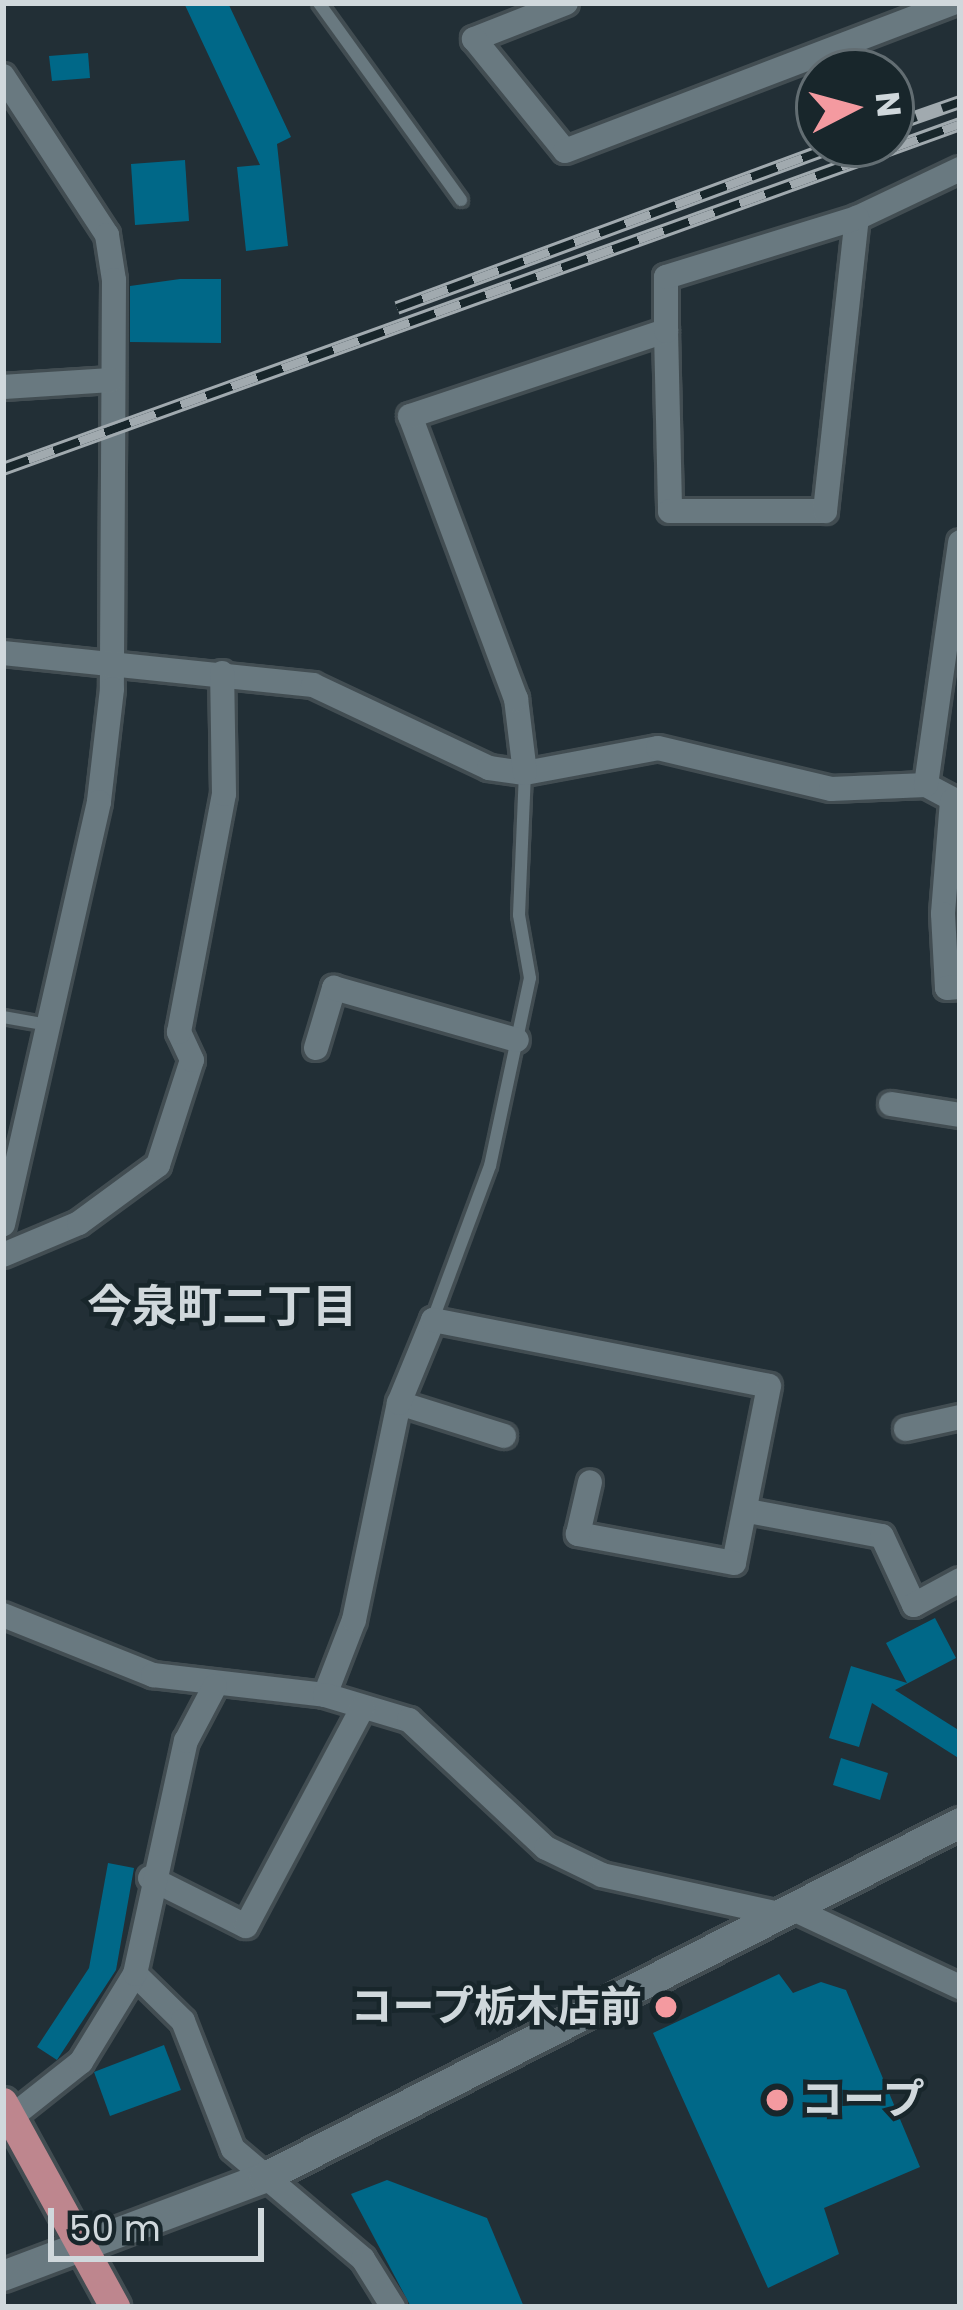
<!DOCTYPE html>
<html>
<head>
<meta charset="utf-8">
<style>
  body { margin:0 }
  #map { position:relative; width:963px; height:2310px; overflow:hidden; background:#222f36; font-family:Poppins,"Noto Sans JP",sans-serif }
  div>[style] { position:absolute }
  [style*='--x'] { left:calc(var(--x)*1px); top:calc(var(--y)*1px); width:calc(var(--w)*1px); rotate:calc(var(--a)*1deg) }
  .building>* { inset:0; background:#006888 }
  .roads { filter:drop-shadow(3px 0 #424d52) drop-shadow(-3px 0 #424d52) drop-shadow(0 3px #424d52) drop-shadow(0 -3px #424d52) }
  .service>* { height:12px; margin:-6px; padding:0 6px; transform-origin:6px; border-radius:6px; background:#697980 }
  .minor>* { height:24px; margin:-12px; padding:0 12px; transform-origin:12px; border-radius:12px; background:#697980 }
  .tertiary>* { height:30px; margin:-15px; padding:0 15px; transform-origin:15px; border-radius:15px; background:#697980 }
  .primary>* { height:30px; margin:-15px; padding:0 15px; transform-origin:15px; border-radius:15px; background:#be868e }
  .rail>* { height:14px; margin-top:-7px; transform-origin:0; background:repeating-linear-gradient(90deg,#18262b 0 27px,#a1aaaf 0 54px); box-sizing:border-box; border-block:3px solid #a1aaaf }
  .dots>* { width:33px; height:33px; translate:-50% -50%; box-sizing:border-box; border:6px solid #18262b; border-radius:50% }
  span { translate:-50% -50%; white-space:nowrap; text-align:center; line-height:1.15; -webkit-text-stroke:9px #18262b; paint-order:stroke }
  .poi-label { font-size:42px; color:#d0d8dc; font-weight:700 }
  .right { translate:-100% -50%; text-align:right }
  .left { translate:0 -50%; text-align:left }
  .neighbourhood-label { font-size:45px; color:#d0d8dc; font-weight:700 }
  .frame { position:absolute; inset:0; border:6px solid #d0d8dc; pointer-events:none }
  .north { position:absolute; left:795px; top:48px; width:120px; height:120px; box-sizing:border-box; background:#18262b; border:3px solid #626d72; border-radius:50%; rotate:84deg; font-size:33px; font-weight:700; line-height:48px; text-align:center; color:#d0d8dc }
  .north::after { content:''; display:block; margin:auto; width:42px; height:54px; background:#f49aa0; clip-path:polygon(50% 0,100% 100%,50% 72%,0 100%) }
  .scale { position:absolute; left:48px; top:2208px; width:216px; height:54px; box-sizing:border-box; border:6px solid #d0d8dc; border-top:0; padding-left:15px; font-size:36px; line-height:42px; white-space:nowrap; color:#d0d8dc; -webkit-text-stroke:9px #18262b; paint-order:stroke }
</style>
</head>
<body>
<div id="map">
  <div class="building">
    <div style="clip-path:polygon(184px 3px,228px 3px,291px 137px,277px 144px,288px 246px,246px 251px,237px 167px,260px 165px)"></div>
    <div style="clip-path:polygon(88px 53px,90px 78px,52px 81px,49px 56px)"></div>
    <div style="clip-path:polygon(185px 160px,189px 221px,135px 225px,131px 164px)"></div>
    <div style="clip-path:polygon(180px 279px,221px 279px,221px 343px,130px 342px,130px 286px)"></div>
    <div style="clip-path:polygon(935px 1618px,956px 1658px,895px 1690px,960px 1731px,960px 1759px,872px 1703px,859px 1747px,829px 1738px,851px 1666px,907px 1683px,886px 1643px)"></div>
    <div style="clip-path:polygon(841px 1758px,888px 1773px,880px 1800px,833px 1785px)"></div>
    <div style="clip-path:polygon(108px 1863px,134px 1868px,116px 1970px,57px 2060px,37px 2047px,89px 1968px)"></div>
    <div style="clip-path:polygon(779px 1974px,793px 1993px,821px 1982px,846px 1990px,920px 2167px,824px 2208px,839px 2254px,768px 2288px,653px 2033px)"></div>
    <div style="clip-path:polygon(164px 2045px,181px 2090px,110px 2116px,94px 2072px)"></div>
    <div style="clip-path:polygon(387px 2180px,487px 2218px,524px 2307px,411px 2307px,351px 2194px)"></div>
  </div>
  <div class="roads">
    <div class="service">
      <div style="--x:319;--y:3;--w:243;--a:54.2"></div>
      <div style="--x:3;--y:1017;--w:39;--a:10"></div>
      <div style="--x:433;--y:1319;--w:163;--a:-69.6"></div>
      <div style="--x:490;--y:1166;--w:192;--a:-78"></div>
      <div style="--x:530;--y:978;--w:64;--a:-99.9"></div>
      <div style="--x:519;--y:915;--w:142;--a:-87.6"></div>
    </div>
    <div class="minor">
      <div style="--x:566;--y:3;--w:99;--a:158.6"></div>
      <div style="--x:474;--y:39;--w:144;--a:50.9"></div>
      <div style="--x:565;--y:151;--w:415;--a:-20.9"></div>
      <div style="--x:3;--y:76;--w:190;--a:56.8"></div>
      <div style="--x:107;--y:235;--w:46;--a:81.2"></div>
      <div style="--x:114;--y:280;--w:409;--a:90.3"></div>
      <div style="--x:112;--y:689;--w:114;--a:96.6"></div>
      <div style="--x:99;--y:802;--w:433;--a:102.8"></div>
      <div style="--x:666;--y:331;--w:180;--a:88.7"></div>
      <div style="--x:670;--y:511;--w:155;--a:0"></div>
      <div style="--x:825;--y:511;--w:295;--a:-83.8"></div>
      <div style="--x:857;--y:218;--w:114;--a:-25.4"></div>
      <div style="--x:3;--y:387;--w:108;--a:-3.7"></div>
      <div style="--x:3;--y:653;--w:312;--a:5.9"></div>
      <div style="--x:313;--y:685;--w:195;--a:25.2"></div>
      <div style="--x:489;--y:768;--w:36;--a:8"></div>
      <div style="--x:525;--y:773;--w:135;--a:-10.6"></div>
      <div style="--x:658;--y:748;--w:178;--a:13.3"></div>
      <div style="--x:831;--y:789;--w:95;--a:-2.4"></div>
      <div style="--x:926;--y:785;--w:38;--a:28"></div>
      <div style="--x:525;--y:773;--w:75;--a:-96.9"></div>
      <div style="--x:516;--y:699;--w:302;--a:-110.5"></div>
      <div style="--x:410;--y:416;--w:270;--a:-18.4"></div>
      <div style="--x:666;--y:331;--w:54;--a:-90"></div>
      <div style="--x:666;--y:277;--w:200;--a:-17.2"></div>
      <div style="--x:926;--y:785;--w:245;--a:-82"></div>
      <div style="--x:952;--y:801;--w:113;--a:94.6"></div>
      <div style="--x:943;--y:914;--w:74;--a:86.9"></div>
      <div style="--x:947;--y:988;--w:13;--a:-4"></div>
      <div style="--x:316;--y:1048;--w:63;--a:-73.3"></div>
      <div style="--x:334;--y:988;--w:190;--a:15.9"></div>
      <div style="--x:891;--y:1104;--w:70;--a:9.1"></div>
      <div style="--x:3;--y:1255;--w:82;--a:-22.8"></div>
      <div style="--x:79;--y:1223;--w:98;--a:-36.3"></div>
      <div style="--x:158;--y:1165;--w:110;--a:-72.1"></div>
      <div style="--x:192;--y:1060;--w:31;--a:-115"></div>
      <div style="--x:179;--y:1032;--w:242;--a:-79.3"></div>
      <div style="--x:224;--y:794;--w:121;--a:-90.9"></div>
      <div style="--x:399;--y:1403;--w:110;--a:17.4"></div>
      <div style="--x:906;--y:1429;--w:55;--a:-12.5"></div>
      <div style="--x:748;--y:1511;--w:136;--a:10.6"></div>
      <div style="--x:882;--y:1536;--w:76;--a:65.1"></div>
      <div style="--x:914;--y:1605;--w:52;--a:-28.5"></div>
      <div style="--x:3;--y:1615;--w:162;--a:21.8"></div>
      <div style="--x:153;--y:1675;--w:173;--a:6.6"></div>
      <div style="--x:325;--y:1695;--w:80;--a:-68.9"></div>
      <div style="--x:354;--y:1620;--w:222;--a:-78.3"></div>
      <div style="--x:399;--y:1403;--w:90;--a:-67.7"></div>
      <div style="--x:433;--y:1320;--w:342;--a:11.1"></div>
      <div style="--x:769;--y:1386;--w:180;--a:101.2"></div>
      <div style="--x:734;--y:1563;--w:159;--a:-169.5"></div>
      <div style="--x:578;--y:1534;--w:53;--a:-77"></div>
      <div style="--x:325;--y:1695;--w:88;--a:16.6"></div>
      <div style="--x:409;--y:1720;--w:187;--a:43.1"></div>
      <div style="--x:546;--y:1848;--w:62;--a:25.7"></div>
      <div style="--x:602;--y:1875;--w:181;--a:12.4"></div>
      <div style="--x:150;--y:1878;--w:107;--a:26.6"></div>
      <div style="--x:246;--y:1926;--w:248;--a:-61.9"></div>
      <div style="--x:791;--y:1908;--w:187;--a:25.1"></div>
      <div style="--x:135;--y:1974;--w:67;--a:44.4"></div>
      <div style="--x:183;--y:2021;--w:137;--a:68.7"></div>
      <div style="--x:233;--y:2149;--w:170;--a:40.2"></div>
      <div style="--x:363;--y:2259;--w:57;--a:58"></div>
      <div style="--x:9;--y:2119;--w:92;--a:-38.4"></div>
      <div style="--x:81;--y:2062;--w:103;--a:-58.5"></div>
      <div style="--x:135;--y:1974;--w:239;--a:-77.7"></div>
      <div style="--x:186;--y:1741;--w:62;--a:-62.2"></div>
    </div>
    <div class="tertiary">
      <div style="--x:3;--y:2276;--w:279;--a:-20.6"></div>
      <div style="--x:264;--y:2178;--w:781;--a:-27.02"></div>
    </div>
    <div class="primary">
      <div style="--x:3;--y:2103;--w:233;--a:61.2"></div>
    </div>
  </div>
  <div class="rail">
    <div style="--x:891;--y:126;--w:73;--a:-19.2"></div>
    <div style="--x:397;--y:308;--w:473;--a:-20.3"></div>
    <div style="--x:3;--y:469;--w:1017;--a:-19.82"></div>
  </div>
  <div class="dots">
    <div style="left:666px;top:2007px;background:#f49aa0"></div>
    <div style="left:777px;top:2100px;background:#f49aa0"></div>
  </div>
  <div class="poi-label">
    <span class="right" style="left:642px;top:2007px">コープ栃木店前</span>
    <span class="left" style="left:801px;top:2100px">コープ</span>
  </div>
  <div class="neighbourhood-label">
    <span style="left:222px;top:1307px">今泉町二丁目</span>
  </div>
  <div class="frame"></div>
  <div class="north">N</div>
  <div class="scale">50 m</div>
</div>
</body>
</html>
